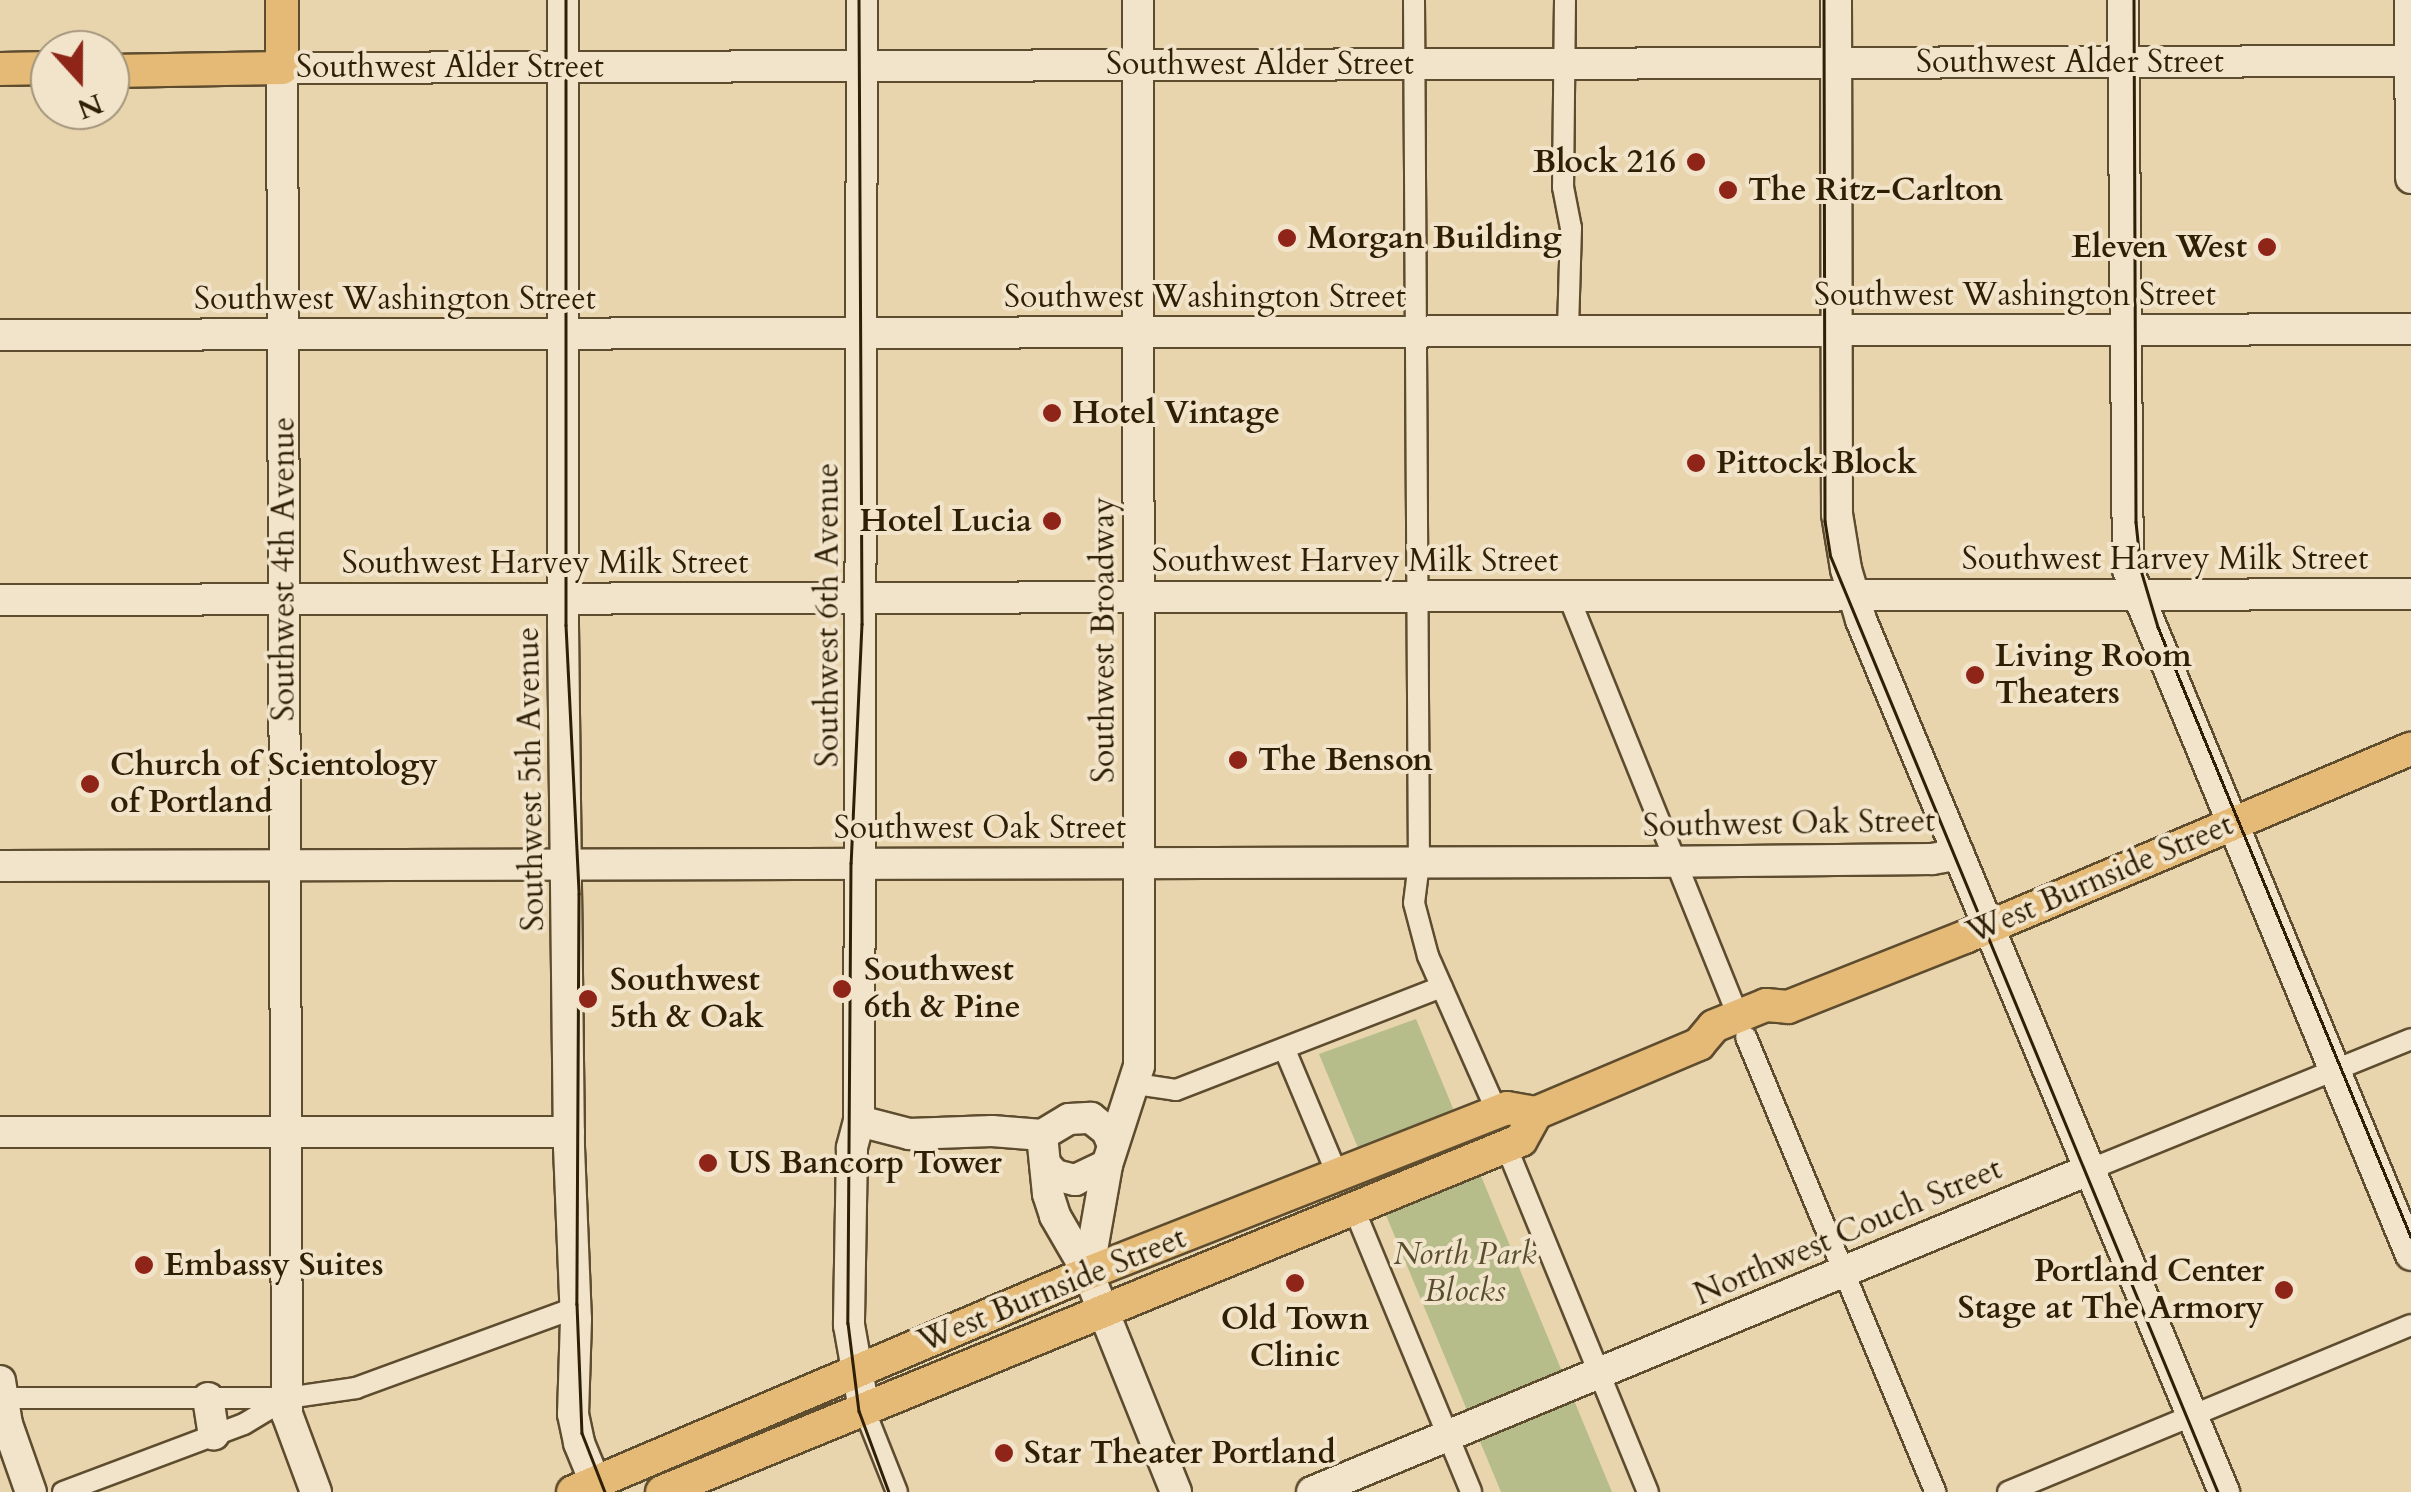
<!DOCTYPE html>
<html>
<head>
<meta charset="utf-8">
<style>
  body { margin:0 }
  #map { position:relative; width:2411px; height:1492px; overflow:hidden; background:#e9d5ad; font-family:Cardo,serif }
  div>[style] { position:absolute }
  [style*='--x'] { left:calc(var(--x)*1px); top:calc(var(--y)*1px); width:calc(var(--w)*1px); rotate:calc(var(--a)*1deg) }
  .green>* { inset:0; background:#b6bd8a }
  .roads { filter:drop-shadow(2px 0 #5e4c2f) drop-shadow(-2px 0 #5e4c2f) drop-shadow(0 2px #5e4c2f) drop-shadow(0 -2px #5e4c2f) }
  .street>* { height:20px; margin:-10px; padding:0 10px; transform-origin:10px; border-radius:10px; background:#f1e4ca }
  .secondary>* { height:30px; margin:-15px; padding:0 15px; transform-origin:15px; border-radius:15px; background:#f1e4ca }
  .primary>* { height:32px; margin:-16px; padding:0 16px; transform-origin:16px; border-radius:16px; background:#e4ba76 }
  .tram>* { height:2.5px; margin:-1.25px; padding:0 1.25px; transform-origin:1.25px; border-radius:1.25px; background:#2f1f05 }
  .dots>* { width:28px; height:28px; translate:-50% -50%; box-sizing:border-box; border:5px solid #f1e4ca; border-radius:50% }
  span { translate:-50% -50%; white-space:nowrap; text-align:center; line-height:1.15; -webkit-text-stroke:8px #f1e4ca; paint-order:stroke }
  .street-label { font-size:32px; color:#2f1f05 }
  .poi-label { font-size:32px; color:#2f1f05; font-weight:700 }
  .right { translate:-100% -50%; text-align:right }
  .left { translate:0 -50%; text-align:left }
  .park-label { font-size:32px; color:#584e2d; font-style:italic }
  .north { position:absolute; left:30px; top:30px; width:100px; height:100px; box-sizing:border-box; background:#f1e4ca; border:2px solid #a3957b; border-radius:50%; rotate:159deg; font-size:28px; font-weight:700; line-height:40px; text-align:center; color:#2f1f05 }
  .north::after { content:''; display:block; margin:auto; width:35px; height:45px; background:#8f2418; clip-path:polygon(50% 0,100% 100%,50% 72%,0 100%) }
</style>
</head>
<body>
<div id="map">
  <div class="green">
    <div style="clip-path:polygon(1416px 1019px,1612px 1492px,1501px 1492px,1319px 1054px)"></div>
  </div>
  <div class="roads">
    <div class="street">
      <div style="--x:1414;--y:0;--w:863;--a:89.67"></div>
      <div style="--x:1419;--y:863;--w:40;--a:97.1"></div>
      <div style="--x:1414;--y:903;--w:55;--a:75.2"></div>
      <div style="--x:1428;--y:956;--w:171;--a:66.1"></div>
      <div style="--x:1565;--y:0;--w:187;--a:90.6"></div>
      <div style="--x:1563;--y:187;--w:42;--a:79"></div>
      <div style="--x:1571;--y:228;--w:103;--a:91.7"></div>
      <div style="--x:1568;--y:595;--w:454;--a:68"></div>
      <div style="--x:1746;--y:1037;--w:493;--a:67.4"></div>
      <div style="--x:1285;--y:1050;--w:137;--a:67.2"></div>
      <div style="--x:1136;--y:1084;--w:40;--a:8.5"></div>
      <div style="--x:1176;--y:1090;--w:285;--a:-21.2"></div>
      <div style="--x:1506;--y:1146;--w:374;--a:67.7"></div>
      <div style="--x:2091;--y:1169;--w:345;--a:-22.1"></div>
      <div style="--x:1354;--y:1209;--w:306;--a:67.5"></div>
      <div style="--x:0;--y:1398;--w:285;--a:0"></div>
      <div style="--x:864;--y:1409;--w:89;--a:68.3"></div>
      <div style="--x:63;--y:1492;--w:193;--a:-20.6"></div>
      <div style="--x:244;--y:1424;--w:50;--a:-31.2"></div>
      <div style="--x:287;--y:1398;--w:70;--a:-8.2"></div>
      <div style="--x:356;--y:1388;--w:233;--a:-20.1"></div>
      <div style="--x:2008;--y:1492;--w:436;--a:-22.5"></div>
    </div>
    <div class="secondary">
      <div style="--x:563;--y:0;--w:625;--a:90"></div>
      <div style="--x:563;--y:625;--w:522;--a:89.34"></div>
      <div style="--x:569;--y:1147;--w:172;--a:87.7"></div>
      <div style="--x:576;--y:1319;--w:95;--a:91.8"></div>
      <div style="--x:573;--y:1414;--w:30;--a:78"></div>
      <div style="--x:579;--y:1443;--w:42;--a:67.7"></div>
      <div style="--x:862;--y:0;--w:1121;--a:90.15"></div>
      <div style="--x:859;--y:1121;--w:28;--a:105"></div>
      <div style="--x:852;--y:1148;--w:177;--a:91"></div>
      <div style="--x:849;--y:1325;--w:85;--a:79.9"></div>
      <div style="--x:1836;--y:0;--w:514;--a:89.89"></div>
      <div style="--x:1837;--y:514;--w:56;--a:80.7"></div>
      <div style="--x:1846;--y:569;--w:53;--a:73.6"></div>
      <div style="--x:1861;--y:620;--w:945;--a:67.4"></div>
      <div style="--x:2123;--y:0;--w:570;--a:89.5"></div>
      <div style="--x:2128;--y:570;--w:741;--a:67.55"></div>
      <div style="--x:2410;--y:0;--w:178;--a:89.7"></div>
      <div style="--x:0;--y:335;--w:2411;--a:-0.14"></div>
      <div style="--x:0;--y:600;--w:2411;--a:-0.14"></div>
      <div style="--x:0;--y:866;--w:1645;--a:-0.14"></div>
      <div style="--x:1645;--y:862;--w:287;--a:-0.6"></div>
      <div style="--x:1932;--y:859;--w:27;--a:-10"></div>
      <div style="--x:859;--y:1121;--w:52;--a:14.6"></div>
      <div style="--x:909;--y:1134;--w:83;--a:-2.1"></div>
      <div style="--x:992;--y:1131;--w:50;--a:4.6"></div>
      <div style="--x:0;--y:1132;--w:569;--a:0"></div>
      <div style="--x:1042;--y:1135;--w:59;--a:84.2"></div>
      <div style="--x:1048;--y:1194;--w:23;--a:72"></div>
      <div style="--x:1055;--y:1216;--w:66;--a:59.9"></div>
      <div style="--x:1088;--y:1273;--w:236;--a:68.1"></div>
      <div style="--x:1042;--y:1135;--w:31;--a:-31"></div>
      <div style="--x:1069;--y:1119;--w:22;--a:-3"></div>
      <div style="--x:1091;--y:1118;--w:21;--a:39"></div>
      <div style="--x:1107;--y:1131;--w:15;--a:67"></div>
      <div style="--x:1045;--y:1164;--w:15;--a:48"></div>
      <div style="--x:1055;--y:1175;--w:21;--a:14"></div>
      <div style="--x:1075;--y:1180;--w:35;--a:-25"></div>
      <div style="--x:1088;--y:1273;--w:110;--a:-80"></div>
      <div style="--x:1107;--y:1165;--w:104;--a:-72.1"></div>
      <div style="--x:1139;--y:1066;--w:1066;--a:-90.05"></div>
      <div style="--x:0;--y:1381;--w:44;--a:80.8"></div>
      <div style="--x:7;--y:1424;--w:72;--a:70.6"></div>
      <div style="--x:208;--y:1398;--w:37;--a:81"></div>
      <div style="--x:316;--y:1492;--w:83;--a:-110.4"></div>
      <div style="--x:287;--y:1414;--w:1346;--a:-90.21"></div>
      <div style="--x:282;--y:68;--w:2129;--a:-0.19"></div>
      <div style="--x:1312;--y:1492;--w:843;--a:-22.52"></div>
    </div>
    <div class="primary">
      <div style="--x:0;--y:69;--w:50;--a:-1.1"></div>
      <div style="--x:110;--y:71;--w:172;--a:-1"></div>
      <div style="--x:282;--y:68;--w:68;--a:-90"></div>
      <div style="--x:573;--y:1492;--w:560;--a:-23.04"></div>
      <div style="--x:1088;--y:1273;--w:450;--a:-21.5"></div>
      <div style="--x:1507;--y:1108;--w:29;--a:10"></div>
      <div style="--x:1536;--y:1113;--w:177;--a:-22.9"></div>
      <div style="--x:1699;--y:1044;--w:23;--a:-50"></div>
      <div style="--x:1714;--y:1026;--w:56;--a:-22"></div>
      <div style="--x:1766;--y:1005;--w:22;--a:5"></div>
      <div style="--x:1788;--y:1007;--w:190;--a:-21.6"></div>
      <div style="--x:1965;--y:937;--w:484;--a:-22.9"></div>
      <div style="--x:662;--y:1492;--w:928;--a:-22.28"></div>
      <div style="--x:1521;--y:1140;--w:31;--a:-61"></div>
    </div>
  </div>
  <div class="tram">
    <div style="--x:566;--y:0;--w:625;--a:90"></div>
    <div style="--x:566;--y:625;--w:269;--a:87.2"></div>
    <div style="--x:579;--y:894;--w:410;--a:90.3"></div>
    <div style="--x:577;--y:1304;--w:129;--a:87.8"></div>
    <div style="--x:582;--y:1433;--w:63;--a:68.7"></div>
    <div style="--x:859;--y:0;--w:624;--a:89.72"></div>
    <div style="--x:862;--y:624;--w:239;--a:92.6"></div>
    <div style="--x:851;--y:863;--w:460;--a:90.4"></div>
    <div style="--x:848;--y:1323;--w:89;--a:82.9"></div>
    <div style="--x:859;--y:1411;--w:86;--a:69.7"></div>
    <div style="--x:1824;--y:0;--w:521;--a:89.89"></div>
    <div style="--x:1825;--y:521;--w:36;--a:81"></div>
    <div style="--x:1831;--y:557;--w:1012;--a:67.52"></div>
    <div style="--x:2134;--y:0;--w:522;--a:89.78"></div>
    <div style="--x:2136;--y:522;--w:48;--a:84.1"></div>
    <div style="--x:2141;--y:570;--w:59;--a:73.4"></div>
    <div style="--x:2158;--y:627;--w:660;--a:67.47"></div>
  </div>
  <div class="dots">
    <div style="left:1696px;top:162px;background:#8f2418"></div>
    <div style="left:1728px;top:190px;background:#8f2418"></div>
    <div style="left:1287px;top:238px;background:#8f2418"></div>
    <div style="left:2267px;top:247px;background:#8f2418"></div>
    <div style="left:1052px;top:413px;background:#8f2418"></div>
    <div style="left:1696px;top:463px;background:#8f2418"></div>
    <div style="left:1052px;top:521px;background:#8f2418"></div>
    <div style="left:1975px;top:675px;background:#8f2418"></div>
    <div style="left:1238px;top:760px;background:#8f2418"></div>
    <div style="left:90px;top:784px;background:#8f2418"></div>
    <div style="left:842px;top:989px;background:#8f2418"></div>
    <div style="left:588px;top:999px;background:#8f2418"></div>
    <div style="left:708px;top:1163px;background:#8f2418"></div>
    <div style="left:144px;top:1265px;background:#8f2418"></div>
    <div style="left:1295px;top:1283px;background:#8f2418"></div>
    <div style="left:2284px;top:1290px;background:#8f2418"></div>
    <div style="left:1004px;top:1453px;background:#8f2418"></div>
  </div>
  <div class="street-label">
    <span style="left:2070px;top:62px">Southwest Alder Street</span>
    <span style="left:1260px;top:64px">Southwest Alder Street</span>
    <span style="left:450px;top:67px">Southwest Alder Street</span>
    <span style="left:2015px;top:295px">Southwest Washington Street</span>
    <span style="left:1205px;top:297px">Southwest Washington Street</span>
    <span style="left:395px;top:299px">Southwest Washington Street</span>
    <span style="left:2165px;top:559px">Southwest Harvey Milk Street</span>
    <span style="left:1355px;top:561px">Southwest Harvey Milk Street</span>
    <span style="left:545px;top:563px">Southwest Harvey Milk Street</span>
    <span style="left:284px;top:569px;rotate:-90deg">Southwest 4th Avenue</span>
    <span style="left:828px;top:615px;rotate:-90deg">Southwest 6th Avenue</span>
    <span style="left:1104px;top:640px;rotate:-90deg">Southwest Broadway</span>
    <span style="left:531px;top:779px;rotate:-91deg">Southwest 5th Avenue</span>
    <span style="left:1789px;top:824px;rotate:-1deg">Southwest Oak Street</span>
    <span style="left:980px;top:828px">Southwest Oak Street</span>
    <span style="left:2100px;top:879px;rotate:-23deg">West Burnside Street</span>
    <span style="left:1848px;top:1232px;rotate:-23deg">Northwest Couch Street</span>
    <span style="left:1052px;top:1290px;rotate:-22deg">West Burnside Street</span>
  </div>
  <div class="poi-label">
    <span class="right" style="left:1676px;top:162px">Block 216</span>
    <span class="left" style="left:1748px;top:190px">The Ritz-Carlton</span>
    <span class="left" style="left:1307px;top:238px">Morgan Building</span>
    <span class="right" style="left:2247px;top:247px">Eleven West</span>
    <span class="left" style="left:1072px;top:413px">Hotel Vintage</span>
    <span class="left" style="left:1716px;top:463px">Pittock Block</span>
    <span class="right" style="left:1032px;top:521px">Hotel Lucia</span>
    <span class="left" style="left:1995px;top:675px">Living Room<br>Theaters</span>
    <span class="left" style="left:1258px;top:760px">The Benson</span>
    <span class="left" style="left:110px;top:784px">Church of Scientology<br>of Portland</span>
    <span class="left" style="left:864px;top:989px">Southwest<br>6th &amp; Pine</span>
    <span class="left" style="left:610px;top:999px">Southwest<br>5th &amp; Oak</span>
    <span class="left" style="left:728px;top:1163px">US Bancorp Tower</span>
    <span class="left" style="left:164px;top:1265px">Embassy Suites</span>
    <span class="right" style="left:2264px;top:1290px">Portland Center<br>Stage at The Armory</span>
    <span style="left:1295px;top:1338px">Old Town<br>Clinic</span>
    <span class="left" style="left:1024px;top:1453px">Star Theater Portland</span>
  </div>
  <div class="park-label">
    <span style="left:1465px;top:1273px">North Park<br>Blocks</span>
  </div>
  <div class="north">N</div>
</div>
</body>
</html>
